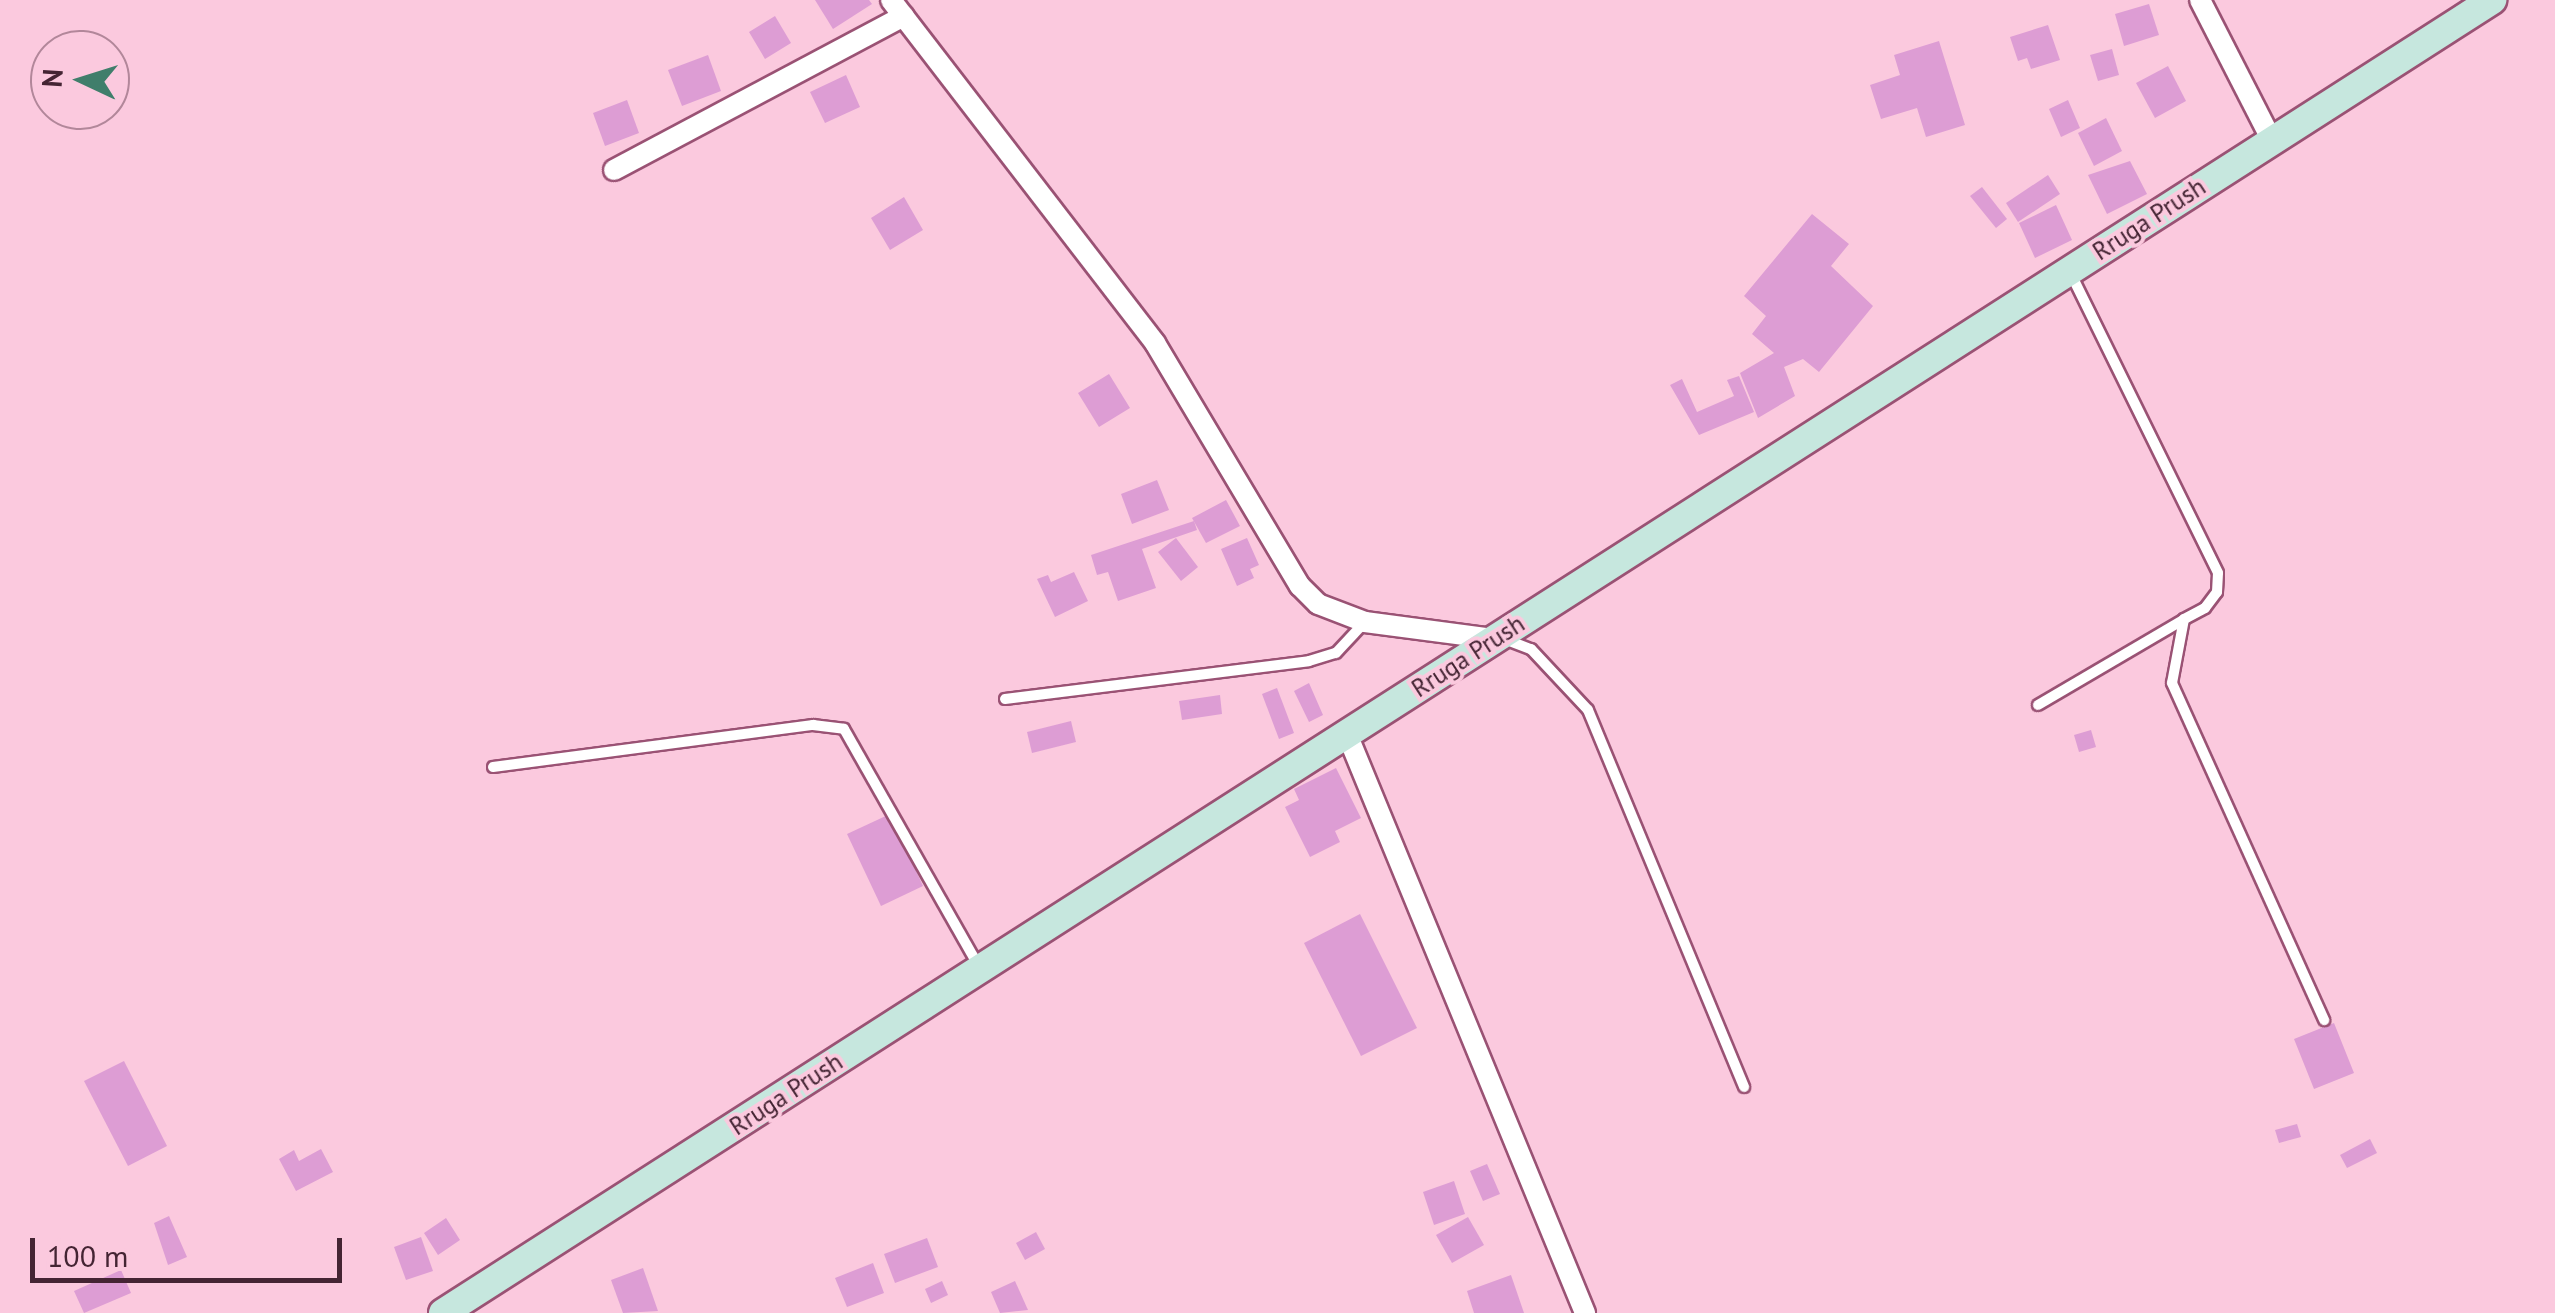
<!DOCTYPE html>
<html>
<head>
<meta charset="utf-8">
<style>
  body { margin:0 }
  #map { position:relative; width:2555px; height:1313px; overflow:hidden; background:#fbc9de; font-family:"PT Sans",sans-serif }
  div>[style] { position:absolute }
  [style*='--x'] { left:calc(var(--x)*1px); top:calc(var(--y)*1px); width:calc(var(--w)*1px); rotate:calc(var(--a)*1deg) }
  .building>* { inset:0; background:#dd9dd4 }
  .roads { filter:drop-shadow(2px 0 #9a5274) drop-shadow(-2px 0 #9a5274) drop-shadow(0 2px #9a5274) drop-shadow(0 -2px #9a5274) }
  .lane>* { height:10px; margin:-5px; padding:0 5px; transform-origin:5px; border-radius:5px; background:#fff }
  .street>* { height:20px; margin:-10px; padding:0 10px; transform-origin:10px; border-radius:10px; background:#fff }
  .secondary>* { height:28px; margin:-14px; padding:0 14px; transform-origin:14px; border-radius:14px; background:#c6e7de }
  span { translate:-50% -50%; white-space:nowrap; text-align:center; line-height:1.15; -webkit-text-stroke:8px #fbc9de; paint-order:stroke }
  .street-label { font-size:25px; color:#442433 }
  .north { position:absolute; left:30px; top:30px; width:100px; height:100px; box-sizing:border-box; background:#fbc9de; border:2px solid #b2879a; border-radius:50%; rotate:274deg; font-size:28px; font-weight:700; line-height:40px; text-align:center; color:#442433 }
  .north::after { content:''; display:block; margin:auto; width:35px; height:45px; background:#407e6b; clip-path:polygon(50% 0,100% 100%,50% 72%,0 100%) }
  .scale { position:absolute; left:30px; top:1238px; width:312px; height:45px; box-sizing:border-box; border:5px solid #442433; border-top:0; padding-left:12px; font-size:30px; line-height:35px; white-space:nowrap; color:#442433; -webkit-text-stroke:8px #fbc9de; paint-order:stroke }
</style>
</head>
<body>
<div id="map">
  <div class="building">
    <div style="clip-path:polygon(815px 0,869px 0,872px 4px,833px 29px)"></div>
    <div style="clip-path:polygon(2149px 4px,2159px 35px,2124px 46px,2115px 14px)"></div>
    <div style="clip-path:polygon(775px 16px,791px 43px,765px 59px,749px 32px)"></div>
    <div style="clip-path:polygon(2048px 25px,2060px 60px,2031px 69px,2027px 58px,2018px 61px,2010px 37px)"></div>
    <div style="clip-path:polygon(1939px 41px,1965px 125px,1926px 137px,1917px 108px,1881px 119px,1870px 85px,1900px 75px,1894px 55px)"></div>
    <div style="clip-path:polygon(2112px 49px,2119px 75px,2098px 81px,2090px 55px)"></div>
    <div style="clip-path:polygon(708px 55px,721px 91px,682px 106px,668px 70px)"></div>
    <div style="clip-path:polygon(2168px 66px,2186px 101px,2155px 118px,2136px 83px)"></div>
    <div style="clip-path:polygon(846px 75px,860px 107px,825px 123px,810px 92px)"></div>
    <div style="clip-path:polygon(627px 100px,639px 133px,605px 146px,593px 113px)"></div>
    <div style="clip-path:polygon(2068px 100px,2080px 128px,2061px 137px,2049px 109px)"></div>
    <div style="clip-path:polygon(2106px 118px,2122px 151px,2094px 166px,2078px 133px)"></div>
    <div style="clip-path:polygon(2130px 161px,2147px 194px,2107px 214px,2088px 175px)"></div>
    <div style="clip-path:polygon(2048px 175px,2060px 194px,2018px 222px,2006px 203px)"></div>
    <div style="clip-path:polygon(1982px 187px,2007px 219px,1996px 228px,1970px 196px)"></div>
    <div style="clip-path:polygon(904px 197px,923px 230px,890px 250px,871px 218px)"></div>
    <div style="clip-path:polygon(2056px 205px,2072px 240px,2035px 258px,2019px 223px)"></div>
    <div style="clip-path:polygon(1812px 214px,1849px 244px,1831px 266px,1873px 306px,1819px 372px,1803px 359px,1784px 367px,1795px 396px,1758px 418px,1740px 373px,1774px 353px,1752px 334px,1766px 316px,1744px 296px)"></div>
    <div style="clip-path:polygon(1109px 374px,1130px 408px,1099px 427px,1078px 393px)"></div>
    <div style="clip-path:polygon(1739px 376px,1754px 412px,1699px 435px,1670px 385px,1682px 379px,1697px 412px,1734px 396px,1727px 380px)"></div>
    <div style="clip-path:polygon(1157px 480px,1169px 510px,1132px 524px,1121px 494px)"></div>
    <div style="clip-path:polygon(1226px 500px,1240px 526px,1206px 543px,1192px 518px)"></div>
    <div style="clip-path:polygon(1194px 521px,1197px 530px,1142px 549px,1156px 588px,1118px 601px,1108px 572px,1097px 575px,1091px 555px)"></div>
    <div style="clip-path:polygon(1176px 538px,1198px 567px,1181px 581px,1158px 552px)"></div>
    <div style="clip-path:polygon(1247px 538px,1259px 565px,1250px 569px,1254px 578px,1237px 586px,1221px 549px)"></div>
    <div style="clip-path:polygon(1074px 572px,1088px 601px,1055px 617px,1037px 579px,1048px 575px,1051px 582px)"></div>
    <div style="clip-path:polygon(1309px 683px,1323px 715px,1309px 722px,1294px 691px)"></div>
    <div style="clip-path:polygon(1277px 688px,1294px 733px,1279px 739px,1262px 694px)"></div>
    <div style="clip-path:polygon(1220px 695px,1222px 714px,1182px 720px,1179px 701px)"></div>
    <div style="clip-path:polygon(1071px 721px,1076px 742px,1032px 753px,1027px 732px)"></div>
    <div style="clip-path:polygon(2091px 730px,2096px 747px,2079px 752px,2074px 735px)"></div>
    <div style="clip-path:polygon(1336px 768px,1361px 818px,1335px 831px,1340px 842px,1310px 857px,1285px 807px,1299px 800px,1294px 789px)"></div>
    <div style="clip-path:polygon(890px 814px,923px 886px,881px 906px,847px 834px)"></div>
    <div style="clip-path:polygon(1360px 914px,1417px 1028px,1361px 1056px,1304px 943px)"></div>
    <div style="clip-path:polygon(2334px 1023px,2354px 1073px,2314px 1089px,2294px 1039px)"></div>
    <div style="clip-path:polygon(124px 1061px,167px 1146px,128px 1166px,84px 1081px)"></div>
    <div style="clip-path:polygon(2297px 1124px,2301px 1137px,2279px 1143px,2275px 1130px)"></div>
    <div style="clip-path:polygon(2370px 1139px,2377px 1153px,2347px 1168px,2340px 1155px)"></div>
    <div style="clip-path:polygon(321px 1149px,333px 1172px,296px 1191px,279px 1159px,294px 1150px,299px 1161px)"></div>
    <div style="clip-path:polygon(1487px 1164px,1500px 1194px,1483px 1201px,1470px 1171px)"></div>
    <div style="clip-path:polygon(1454px 1181px,1465px 1214px,1434px 1225px,1423px 1192px)"></div>
    <div style="clip-path:polygon(169px 1216px,187px 1257px,168px 1265px,154px 1223px)"></div>
    <div style="clip-path:polygon(1468px 1217px,1484px 1245px,1452px 1263px,1436px 1235px)"></div>
    <div style="clip-path:polygon(446px 1218px,460px 1240px,438px 1255px,424px 1233px)"></div>
    <div style="clip-path:polygon(1036px 1232px,1045px 1249px,1025px 1260px,1016px 1243px)"></div>
    <div style="clip-path:polygon(421px 1237px,433px 1271px,406px 1280px,394px 1247px)"></div>
    <div style="clip-path:polygon(927px 1238px,938px 1267px,895px 1283px,884px 1254px)"></div>
    <div style="clip-path:polygon(873px 1263px,884px 1293px,847px 1307px,835px 1278px)"></div>
    <div style="clip-path:polygon(643px 1268px,658px 1311px,623px 1313px,611px 1280px)"></div>
    <div style="clip-path:polygon(121px 1270px,131px 1293px,84px 1313px,74px 1291px)"></div>
    <div style="clip-path:polygon(1511px 1275px,1524px 1313px,1474px 1313px,1467px 1291px)"></div>
    <div style="clip-path:polygon(942px 1281px,948px 1295px,931px 1303px,925px 1289px)"></div>
    <div style="clip-path:polygon(1015px 1281px,1028px 1310px,1000px 1313px,991px 1292px)"></div>
  </div>
  <div class="roads">
    <div class="lane">
      <div style="--x:2070;--y:272;--w:335;--a:63.8"></div>
      <div style="--x:2218;--y:573;--w:19;--a:93"></div>
      <div style="--x:2217;--y:592;--w:20;--a:127"></div>
      <div style="--x:2205;--y:608;--w:24;--a:152"></div>
      <div style="--x:2184;--y:619;--w:65;--a:100.6"></div>
      <div style="--x:2172;--y:683;--w:370;--a:65.7"></div>
      <div style="--x:1507;--y:640;--w:26;--a:21"></div>
      <div style="--x:1531;--y:649;--w:83;--a:46.9"></div>
      <div style="--x:1588;--y:710;--w:408;--a:67.5"></div>
      <div style="--x:1005;--y:699;--w:306;--a:-7.1"></div>
      <div style="--x:1309;--y:661;--w:28;--a:-17"></div>
      <div style="--x:1336;--y:653;--w:41;--a:-47"></div>
      <div style="--x:2038;--y:705;--w:168;--a:-30.4"></div>
      <div style="--x:493;--y:767;--w:323;--a:-7.5"></div>
      <div style="--x:813;--y:725;--w:31;--a:7"></div>
      <div style="--x:844;--y:729;--w:275;--a:60.4"></div>
    </div>
    <div class="street">
      <div style="--x:891;--y:0;--w:433;--a:52.4"></div>
      <div style="--x:1155;--y:343;--w:283;--a:59.2"></div>
      <div style="--x:1300;--y:586;--w:25;--a:45"></div>
      <div style="--x:1318;--y:604;--w:50;--a:21"></div>
      <div style="--x:1365;--y:622;--w:131;--a:7.5"></div>
      <div style="--x:2200;--y:0;--w:158;--a:62.9"></div>
      <div style="--x:614;--y:170;--w:328;--a:-28"></div>
      <div style="--x:1347;--y:734;--w:626;--a:67.65"></div>
    </div>
    <div class="secondary">
      <div style="--x:443;--y:1313;--w:2434;--a:-32.65"></div>
    </div>
  </div>
  <div class="street-label">
    <span style="left:2149px;top:219px;rotate:-33deg">Rruga Prush</span>
    <span style="left:1468px;top:656px;rotate:-33deg">Rruga Prush</span>
    <span style="left:786px;top:1094px;rotate:-33deg">Rruga Prush</span>
  </div>
  <div class="north">N</div>
  <div class="scale">100 m</div>
</div>
</body>
</html>
